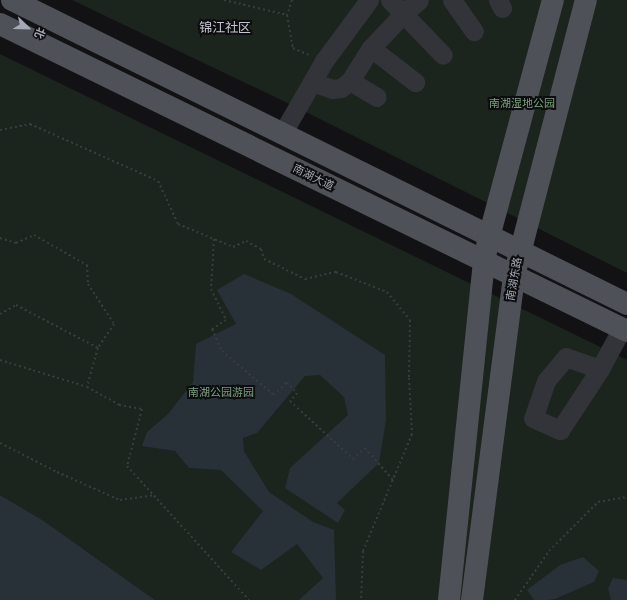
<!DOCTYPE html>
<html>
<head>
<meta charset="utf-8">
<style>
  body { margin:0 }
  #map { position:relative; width:627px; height:600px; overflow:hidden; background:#121214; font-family:"Sofia Sans Condensed","Noto Sans SC",sans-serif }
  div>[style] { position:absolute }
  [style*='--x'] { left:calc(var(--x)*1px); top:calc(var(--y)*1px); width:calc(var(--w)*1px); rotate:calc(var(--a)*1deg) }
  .green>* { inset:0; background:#1c241e }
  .water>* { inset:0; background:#283038 }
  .path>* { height:2px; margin-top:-1px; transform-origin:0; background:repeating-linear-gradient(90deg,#393b40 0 2px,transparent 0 5px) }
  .minor>* { height:19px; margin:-9.5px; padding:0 9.5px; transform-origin:9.5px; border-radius:9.5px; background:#333439 }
  .major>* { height:22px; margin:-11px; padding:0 11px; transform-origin:11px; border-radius:11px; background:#4f5158 }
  span { translate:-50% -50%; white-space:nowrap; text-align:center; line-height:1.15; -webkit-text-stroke:4px #0d0d0f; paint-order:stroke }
  .park-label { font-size:11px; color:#79a17d }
  .street-label { font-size:11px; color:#a3a8b5 }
  .quarter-label { font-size:13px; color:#c4c7d1 }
  .north { position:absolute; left:8px; top:8px; width:40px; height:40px; -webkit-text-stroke:3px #0d0d0f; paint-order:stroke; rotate:113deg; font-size:11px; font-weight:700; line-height:16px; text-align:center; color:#a3a8b5 }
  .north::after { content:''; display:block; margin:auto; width:14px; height:18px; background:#a3a8b5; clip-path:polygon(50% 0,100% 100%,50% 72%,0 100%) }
</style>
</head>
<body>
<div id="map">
  <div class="green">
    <div style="clip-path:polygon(72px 0,627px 0,627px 273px,298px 108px)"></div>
    <div style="clip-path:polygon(0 54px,627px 360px,627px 600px,155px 600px,44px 521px,0 495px)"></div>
  </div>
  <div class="water">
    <div style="clip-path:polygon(244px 274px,291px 294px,385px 355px,386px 420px,379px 463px,337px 503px,345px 510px,338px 523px,285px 488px,290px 468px,348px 415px,344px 397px,320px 375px,305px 376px,257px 433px,243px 438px,244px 451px,269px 492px,313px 522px,334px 530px,336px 600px,299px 600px,323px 578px,297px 544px,261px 570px,231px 552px,263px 511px,221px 470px,189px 468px,175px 451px,142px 446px,147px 432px,168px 414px,193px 382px,196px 344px,236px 324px,217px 290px)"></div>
    <div style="clip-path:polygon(0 495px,44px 521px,155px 600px,0 600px)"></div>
    <div style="clip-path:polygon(583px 557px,599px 571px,594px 582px,555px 599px,546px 600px,534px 600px,527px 590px,560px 565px)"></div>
    <div style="clip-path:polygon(613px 578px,627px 580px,627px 600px,611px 600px,608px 589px)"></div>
  </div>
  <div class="path">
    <div style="--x:224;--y:0;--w:65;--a:13.4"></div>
    <div style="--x:292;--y:0;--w:16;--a:108"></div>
    <div style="--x:287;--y:15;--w:34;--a:80"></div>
    <div style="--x:293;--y:48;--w:20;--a:24"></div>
    <div style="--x:0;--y:130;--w:31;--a:-11"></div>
    <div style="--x:30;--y:124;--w:140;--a:24"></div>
    <div style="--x:158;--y:181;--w:47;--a:65.1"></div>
    <div style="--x:178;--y:224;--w:60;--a:22.7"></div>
    <div style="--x:233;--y:247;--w:14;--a:-25"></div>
    <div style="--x:246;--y:241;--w:17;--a:28"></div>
    <div style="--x:261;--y:249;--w:10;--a:73"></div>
    <div style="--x:264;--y:259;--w:46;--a:26"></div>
    <div style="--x:305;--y:279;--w:32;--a:-13"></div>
    <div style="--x:336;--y:272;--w:55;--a:21.4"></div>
    <div style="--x:387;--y:292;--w:36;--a:51"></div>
    <div style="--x:410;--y:320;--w:58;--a:91"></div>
    <div style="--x:409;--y:378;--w:56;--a:86.9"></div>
    <div style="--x:412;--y:434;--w:127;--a:112.7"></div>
    <div style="--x:363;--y:551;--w:49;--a:92.3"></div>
    <div style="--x:0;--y:238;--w:17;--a:17"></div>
    <div style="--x:16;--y:243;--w:20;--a:-24"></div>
    <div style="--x:34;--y:235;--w:61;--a:29.5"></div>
    <div style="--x:87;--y:265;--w:19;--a:87"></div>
    <div style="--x:88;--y:284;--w:48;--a:57"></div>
    <div style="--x:114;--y:324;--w:29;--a:124"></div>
    <div style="--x:214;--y:239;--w:50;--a:93.4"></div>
    <div style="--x:211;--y:289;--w:34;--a:64"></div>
    <div style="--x:226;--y:320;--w:17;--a:147"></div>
    <div style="--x:212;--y:329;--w:24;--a:66"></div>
    <div style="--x:222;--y:351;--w:68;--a:40.2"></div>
    <div style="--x:274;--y:395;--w:18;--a:-45"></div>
    <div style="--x:287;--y:382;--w:15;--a:48"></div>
    <div style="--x:297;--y:393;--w:11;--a:131"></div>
    <div style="--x:290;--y:401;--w:86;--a:42.6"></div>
    <div style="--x:353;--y:459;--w:16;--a:-43"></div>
    <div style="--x:365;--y:448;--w:43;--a:48.8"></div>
    <div style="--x:0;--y:314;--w:18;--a:-29"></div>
    <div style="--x:16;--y:305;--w:93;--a:27.7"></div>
    <div style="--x:98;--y:348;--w:40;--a:106"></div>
    <div style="--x:0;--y:360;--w:91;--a:17.2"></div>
    <div style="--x:87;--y:387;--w:37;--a:29"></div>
    <div style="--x:119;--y:405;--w:23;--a:10"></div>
    <div style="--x:142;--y:409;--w:59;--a:104.7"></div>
    <div style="--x:127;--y:466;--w:181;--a:47.7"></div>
    <div style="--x:0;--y:443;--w:64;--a:27"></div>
    <div style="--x:57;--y:472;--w:69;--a:24"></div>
    <div style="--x:120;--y:500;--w:34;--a:-8"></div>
    <div style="--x:515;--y:600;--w:60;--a:-55.2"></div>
    <div style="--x:549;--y:551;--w:69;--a:-45"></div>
    <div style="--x:598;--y:502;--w:29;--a:-10"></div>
  </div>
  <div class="minor">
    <div style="--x:390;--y:0;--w:76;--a:46.1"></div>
    <div style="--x:452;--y:0;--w:38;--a:55"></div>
    <div style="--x:498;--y:0;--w:9;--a:63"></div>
    <div style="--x:371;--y:48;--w:56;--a:37.7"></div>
    <div style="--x:350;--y:81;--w:31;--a:31"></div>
    <div style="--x:312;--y:82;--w:21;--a:19"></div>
    <div style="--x:332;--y:89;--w:9;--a:-6"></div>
    <div style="--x:341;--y:88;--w:11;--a:-38"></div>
    <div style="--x:350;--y:81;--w:39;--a:-58"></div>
    <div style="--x:371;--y:48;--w:47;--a:-46.7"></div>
    <div style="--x:403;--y:14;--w:21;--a:-41"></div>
    <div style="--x:282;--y:134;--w:84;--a:-60.1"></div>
    <div style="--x:324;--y:61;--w:76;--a:-53.6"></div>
    <div style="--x:600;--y:369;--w:36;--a:-161"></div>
    <div style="--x:566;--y:357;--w:31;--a:130"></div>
    <div style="--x:546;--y:381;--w:39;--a:109"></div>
    <div style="--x:533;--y:418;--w:30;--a:24"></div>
    <div style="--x:560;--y:430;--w:73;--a:-56.7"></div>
    <div style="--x:600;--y:369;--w:47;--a:-61.8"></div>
  </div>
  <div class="major">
    <div style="--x:12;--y:0;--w:686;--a:26.3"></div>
    <div style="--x:0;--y:24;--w:698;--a:26.09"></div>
    <div style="--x:449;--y:600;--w:340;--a:-84.1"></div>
    <div style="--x:484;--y:262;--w:25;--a:-79"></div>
    <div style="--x:489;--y:237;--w:245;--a:-74.9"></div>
    <div style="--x:472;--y:600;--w:327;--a:-82.6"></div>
    <div style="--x:514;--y:276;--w:285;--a:-75.4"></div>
  </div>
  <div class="park-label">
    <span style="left:522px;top:104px">南湖湿地公园</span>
    <span style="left:221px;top:393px">南湖公园游园</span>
  </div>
  <div class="street-label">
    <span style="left:313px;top:178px;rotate:26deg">南湖大道</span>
    <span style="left:515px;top:279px;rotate:-80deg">南湖东路</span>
  </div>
  <div class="quarter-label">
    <span style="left:225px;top:28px">锦江社区</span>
  </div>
  <div class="north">北</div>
</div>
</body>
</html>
